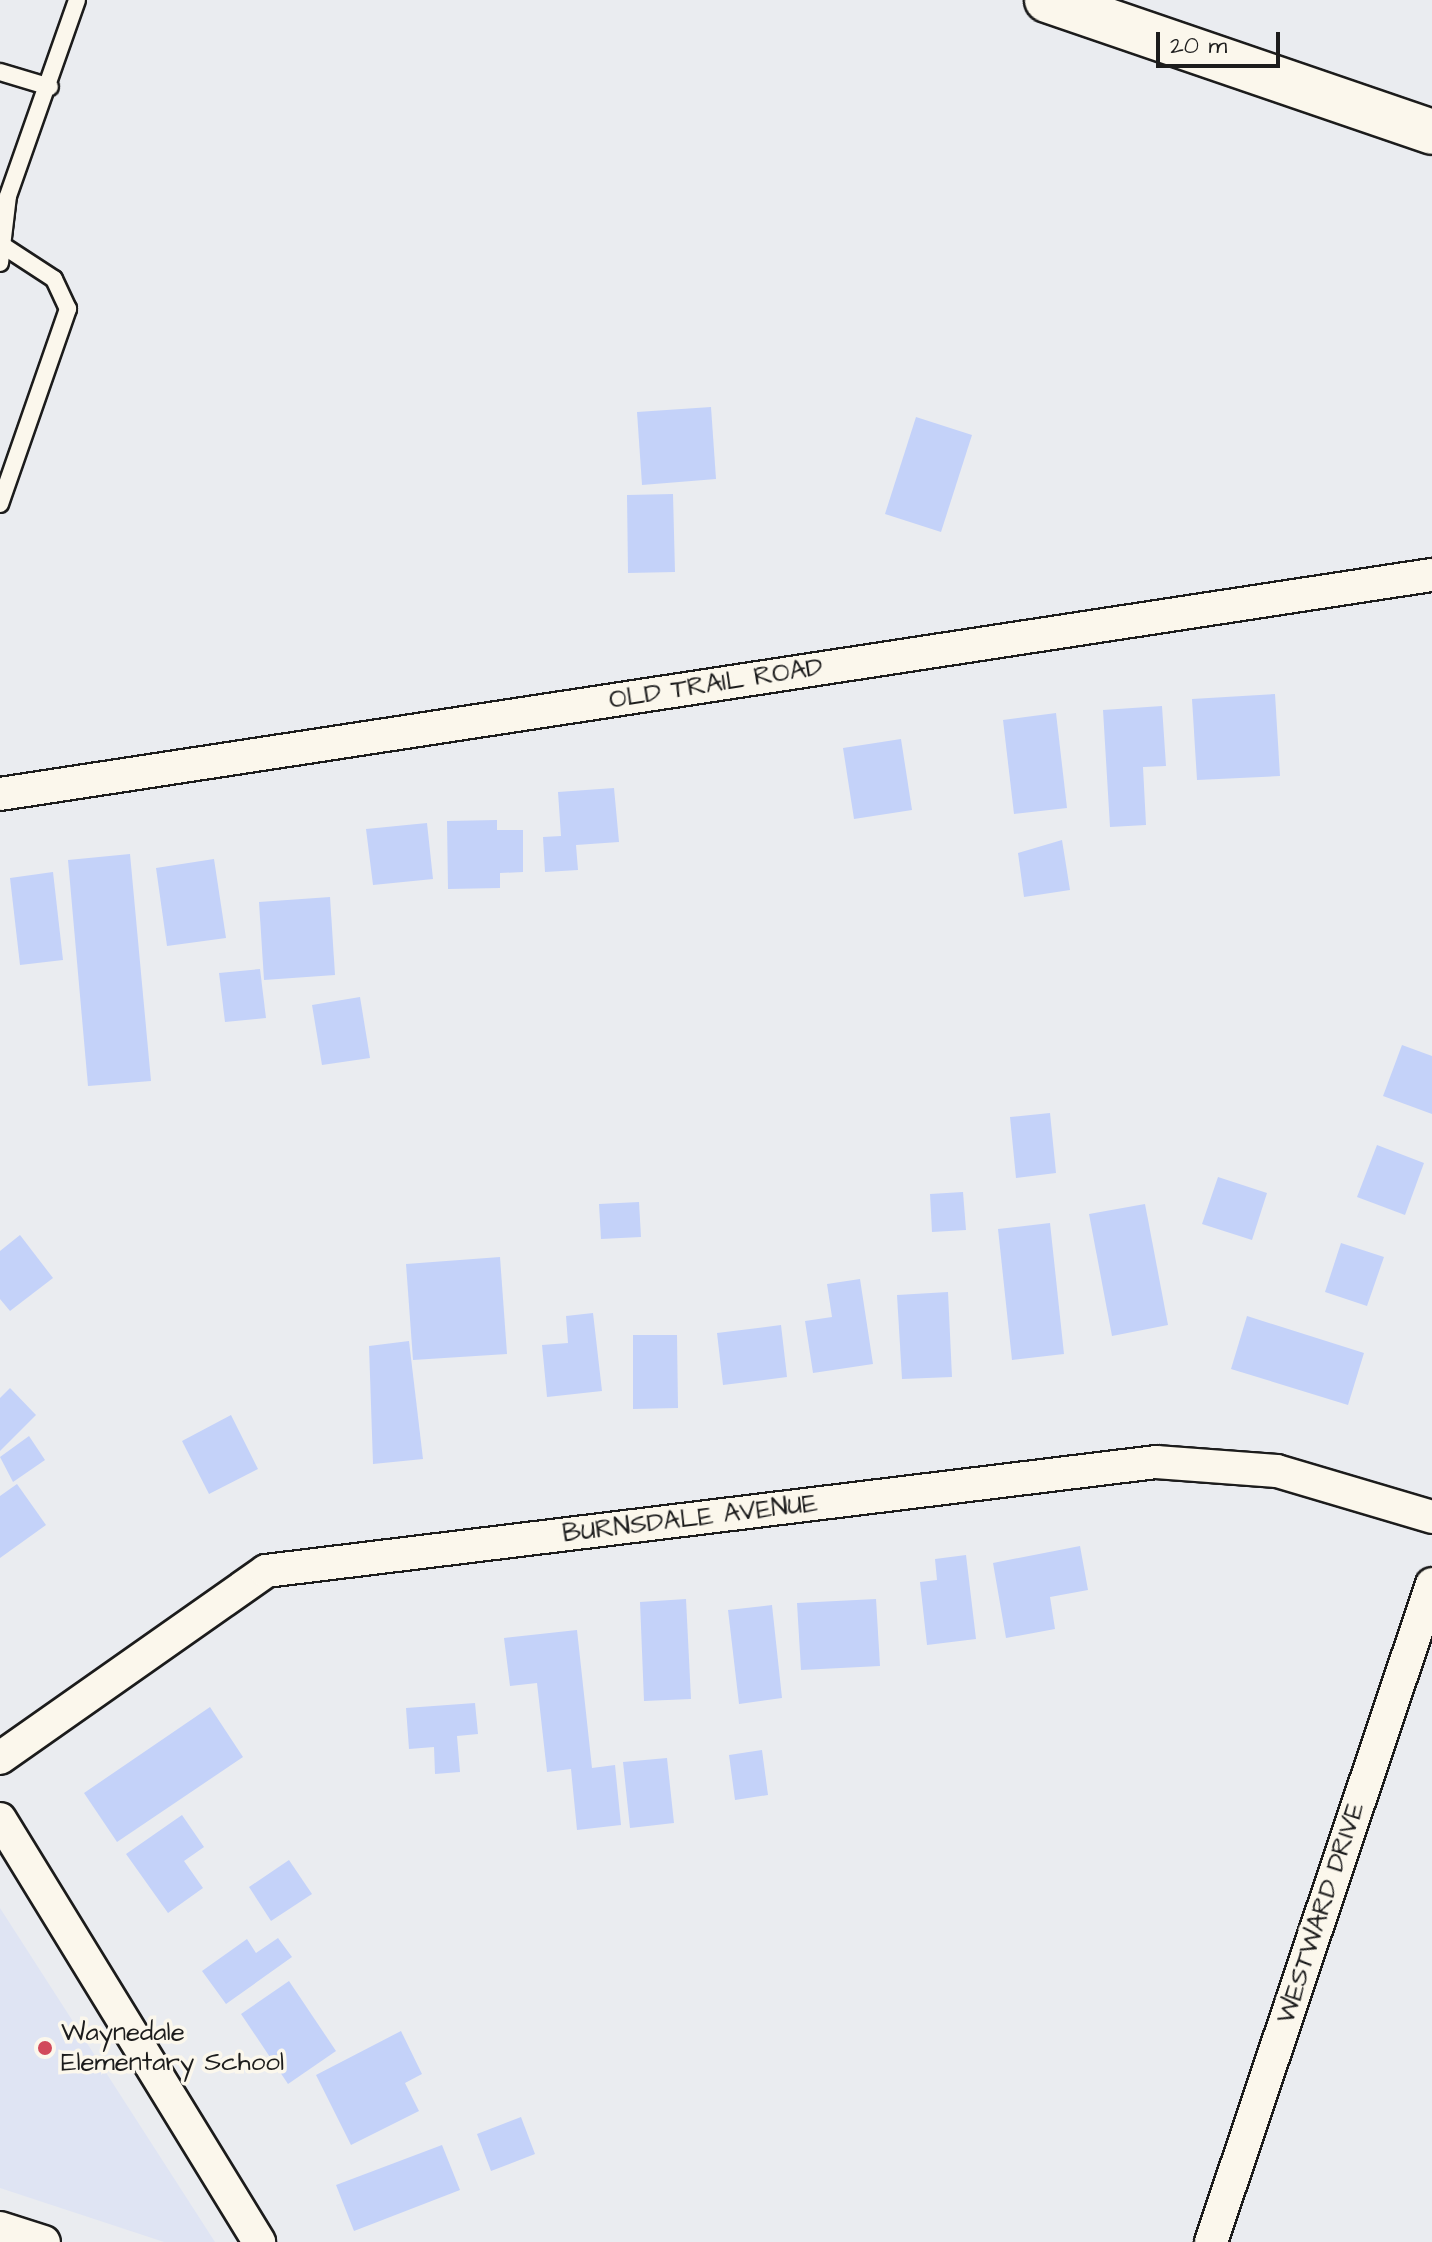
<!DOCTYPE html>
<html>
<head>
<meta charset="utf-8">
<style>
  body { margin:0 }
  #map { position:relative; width:1432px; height:2242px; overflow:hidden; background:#eaecf0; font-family:"Architects Daughter",sans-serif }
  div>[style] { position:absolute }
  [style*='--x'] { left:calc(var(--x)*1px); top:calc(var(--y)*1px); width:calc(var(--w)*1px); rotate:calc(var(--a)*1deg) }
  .built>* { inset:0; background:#dfe4f3 }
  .building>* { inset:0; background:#c4d2f9 }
  .roads { filter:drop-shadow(2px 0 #1c1c1c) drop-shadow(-2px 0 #1c1c1c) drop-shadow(0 2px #1c1c1c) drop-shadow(0 -2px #1c1c1c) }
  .service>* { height:16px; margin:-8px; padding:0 8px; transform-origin:8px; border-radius:8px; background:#fbf7ec }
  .minor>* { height:32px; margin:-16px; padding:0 16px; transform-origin:16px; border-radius:16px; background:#fbf7ec }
  .secondary>* { height:44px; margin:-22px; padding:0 22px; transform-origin:22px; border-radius:22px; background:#fbf7ec }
  .dots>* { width:22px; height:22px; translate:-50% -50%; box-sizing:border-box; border:4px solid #fbf7ec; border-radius:50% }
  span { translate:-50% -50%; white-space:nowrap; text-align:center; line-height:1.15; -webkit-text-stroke:7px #fbf7ec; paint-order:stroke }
  .street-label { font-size:26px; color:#1c1c1c }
  .poi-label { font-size:26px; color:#1c1c1c }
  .left { translate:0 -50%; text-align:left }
  .scale { position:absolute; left:1156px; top:32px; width:124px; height:36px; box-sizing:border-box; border:4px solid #1c1c1c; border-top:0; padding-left:10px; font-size:24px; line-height:28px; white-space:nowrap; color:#1c1c1c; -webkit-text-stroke:6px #fbf7ec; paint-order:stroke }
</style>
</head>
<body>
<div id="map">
  <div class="built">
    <div style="clip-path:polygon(0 1908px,215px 2242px,164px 2242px,0 2188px)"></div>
  </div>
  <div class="building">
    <div style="clip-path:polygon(711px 407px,716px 479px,642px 485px,637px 412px)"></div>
    <div style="clip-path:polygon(916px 417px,972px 435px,941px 532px,885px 514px)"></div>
    <div style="clip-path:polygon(673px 494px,675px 572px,628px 573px,627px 495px)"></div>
    <div style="clip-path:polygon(1275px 694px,1280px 776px,1197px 780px,1192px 699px)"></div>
    <div style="clip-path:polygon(1162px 706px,1166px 766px,1143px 767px,1146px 825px,1110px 827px,1103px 710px)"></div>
    <div style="clip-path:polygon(1056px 713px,1067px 808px,1014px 814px,1003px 720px)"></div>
    <div style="clip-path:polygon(901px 739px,912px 810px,854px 819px,843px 748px)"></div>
    <div style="clip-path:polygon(614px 788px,619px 842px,576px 845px,578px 870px,545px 872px,543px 837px,561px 836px,558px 792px)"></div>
    <div style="clip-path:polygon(497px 820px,497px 830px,523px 830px,523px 872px,500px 873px,500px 888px,448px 889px,447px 821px)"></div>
    <div style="clip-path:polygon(427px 823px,433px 879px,373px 885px,366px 829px)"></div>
    <div style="clip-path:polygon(1062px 840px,1070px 890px,1024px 897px,1018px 853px)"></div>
    <div style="clip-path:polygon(130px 854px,151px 1081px,88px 1086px,68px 860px)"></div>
    <div style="clip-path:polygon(214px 859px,226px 938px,167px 946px,156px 868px)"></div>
    <div style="clip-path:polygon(53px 872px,63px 960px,20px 965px,10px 878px)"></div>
    <div style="clip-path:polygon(330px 897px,335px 975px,264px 980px,259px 902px)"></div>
    <div style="clip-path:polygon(260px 969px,266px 1018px,225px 1022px,219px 973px)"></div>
    <div style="clip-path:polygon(360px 997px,370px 1058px,322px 1065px,312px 1005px)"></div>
    <div style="clip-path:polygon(1402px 1045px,1432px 1056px,1432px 1114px,1383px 1096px)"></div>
    <div style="clip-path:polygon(1050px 1113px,1056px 1173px,1016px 1178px,1010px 1117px)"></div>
    <div style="clip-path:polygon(1377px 1145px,1424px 1163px,1405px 1215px,1357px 1197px)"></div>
    <div style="clip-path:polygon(1218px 1177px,1267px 1193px,1252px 1240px,1202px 1224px)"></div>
    <div style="clip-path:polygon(963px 1192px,966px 1230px,932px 1232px,930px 1194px)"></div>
    <div style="clip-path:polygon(639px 1202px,641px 1237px,601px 1239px,599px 1204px)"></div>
    <div style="clip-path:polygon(1145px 1204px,1168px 1325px,1112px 1336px,1089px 1214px)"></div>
    <div style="clip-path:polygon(1050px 1223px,1064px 1354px,1012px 1360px,998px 1229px)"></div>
    <div style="clip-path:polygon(20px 1235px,53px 1278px,10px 1311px,0 1299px,0 1251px)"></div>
    <div style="clip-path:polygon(1341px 1243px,1384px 1257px,1367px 1306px,1325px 1292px)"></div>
    <div style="clip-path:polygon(500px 1257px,507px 1354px,413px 1360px,406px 1264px)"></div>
    <div style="clip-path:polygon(860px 1279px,873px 1364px,813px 1373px,805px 1321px,832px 1317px,827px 1284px)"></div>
    <div style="clip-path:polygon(948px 1292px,952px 1377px,902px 1379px,897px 1295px)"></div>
    <div style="clip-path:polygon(593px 1313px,602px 1391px,547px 1397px,542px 1345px,568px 1343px,566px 1316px)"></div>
    <div style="clip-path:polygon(1247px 1316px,1364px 1353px,1348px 1405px,1231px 1369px)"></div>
    <div style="clip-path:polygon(781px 1325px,787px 1377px,723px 1385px,717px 1333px)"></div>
    <div style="clip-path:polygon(633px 1335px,677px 1335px,678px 1408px,633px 1409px)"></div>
    <div style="clip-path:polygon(409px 1341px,423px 1459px,373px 1464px,369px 1346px)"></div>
    <div style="clip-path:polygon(10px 1388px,36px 1415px,0 1451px,0 1398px)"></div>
    <div style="clip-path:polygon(231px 1415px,258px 1469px,209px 1494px,182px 1441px)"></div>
    <div style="clip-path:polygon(29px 1436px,45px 1460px,13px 1482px,0 1457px)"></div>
    <div style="clip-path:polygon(17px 1484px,46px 1525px,0 1558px,0 1496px)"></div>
    <div style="clip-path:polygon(1080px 1546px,1088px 1590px,1050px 1597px,1055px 1629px,1006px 1638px,993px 1563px)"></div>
    <div style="clip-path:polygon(966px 1555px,976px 1639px,927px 1645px,920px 1582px,937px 1580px,935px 1559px)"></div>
    <div style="clip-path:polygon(686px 1599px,691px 1699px,644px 1701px,640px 1602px)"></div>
    <div style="clip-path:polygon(876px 1599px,880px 1666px,801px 1670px,797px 1603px)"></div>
    <div style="clip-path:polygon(772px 1605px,782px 1698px,739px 1704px,728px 1610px)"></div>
    <div style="clip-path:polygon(577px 1630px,592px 1768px,615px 1765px,621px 1825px,577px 1830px,571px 1769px,547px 1772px,537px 1683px,510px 1686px,504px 1638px)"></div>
    <div style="clip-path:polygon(475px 1703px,478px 1734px,457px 1736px,460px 1772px,435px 1774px,434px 1747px,409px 1749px,406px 1708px)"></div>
    <div style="clip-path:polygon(210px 1707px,243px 1757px,117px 1842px,84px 1793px)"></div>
    <div style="clip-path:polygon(762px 1750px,768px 1795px,735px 1800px,729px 1755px)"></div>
    <div style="clip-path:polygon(667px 1758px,674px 1823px,630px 1828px,623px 1762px)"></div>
    <div style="clip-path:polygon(182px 1815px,204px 1847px,184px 1861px,203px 1888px,168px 1913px,126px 1854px)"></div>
    <div style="clip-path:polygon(289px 1860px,312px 1894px,271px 1921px,249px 1887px)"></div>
    <div style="clip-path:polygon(278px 1938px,292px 1957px,226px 2004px,202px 1971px,247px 1939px,256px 1953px)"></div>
    <div style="clip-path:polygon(289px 1981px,336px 2051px,288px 2084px,241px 2014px)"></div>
    <div style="clip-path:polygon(401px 2031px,422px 2074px,405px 2083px,419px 2111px,351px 2145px,316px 2075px)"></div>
    <div style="clip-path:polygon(521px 2117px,535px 2154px,491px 2171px,477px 2134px)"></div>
    <div style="clip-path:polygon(442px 2145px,460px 2190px,354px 2231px,336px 2185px)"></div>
  </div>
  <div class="roads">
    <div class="service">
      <div style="--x:0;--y:72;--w:52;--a:16.7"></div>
      <div style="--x:0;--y:263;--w:67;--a:-83.2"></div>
      <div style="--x:8;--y:196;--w:208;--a:-70.6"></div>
      <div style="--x:0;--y:504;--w:207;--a:-70.8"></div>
      <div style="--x:68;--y:309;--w:33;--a:-115"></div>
      <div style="--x:54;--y:279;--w:59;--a:-146.9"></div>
    </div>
    <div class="minor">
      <div style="--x:0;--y:794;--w:1449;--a:-8.7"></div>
      <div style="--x:0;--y:1758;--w:325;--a:-35.1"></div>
      <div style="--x:266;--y:1571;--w:897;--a:-6.98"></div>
      <div style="--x:1156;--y:1462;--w:121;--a:4.3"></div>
      <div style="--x:1277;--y:1471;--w:162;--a:16.5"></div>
      <div style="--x:0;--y:1819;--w:496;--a:58.5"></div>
      <div style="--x:0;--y:2228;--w:46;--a:17.7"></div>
      <div style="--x:1211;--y:2242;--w:694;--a:-71.43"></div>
    </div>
    <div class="secondary">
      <div style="--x:1047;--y:0;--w:407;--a:18.9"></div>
    </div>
  </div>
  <div class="dots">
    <div style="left:45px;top:2048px;background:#d1495b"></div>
  </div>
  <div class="street-label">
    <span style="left:716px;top:684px;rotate:-9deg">OLD TRAIL ROAD</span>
    <span style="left:690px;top:1519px;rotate:-7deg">BURNSDALE AVENUE</span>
    <span style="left:1321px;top:1913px;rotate:-72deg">WESTWARD DRIVE</span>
  </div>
  <div class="poi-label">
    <span class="left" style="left:61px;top:2048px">Waynedale<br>Elementary School</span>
  </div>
  <div class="scale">20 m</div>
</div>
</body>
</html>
